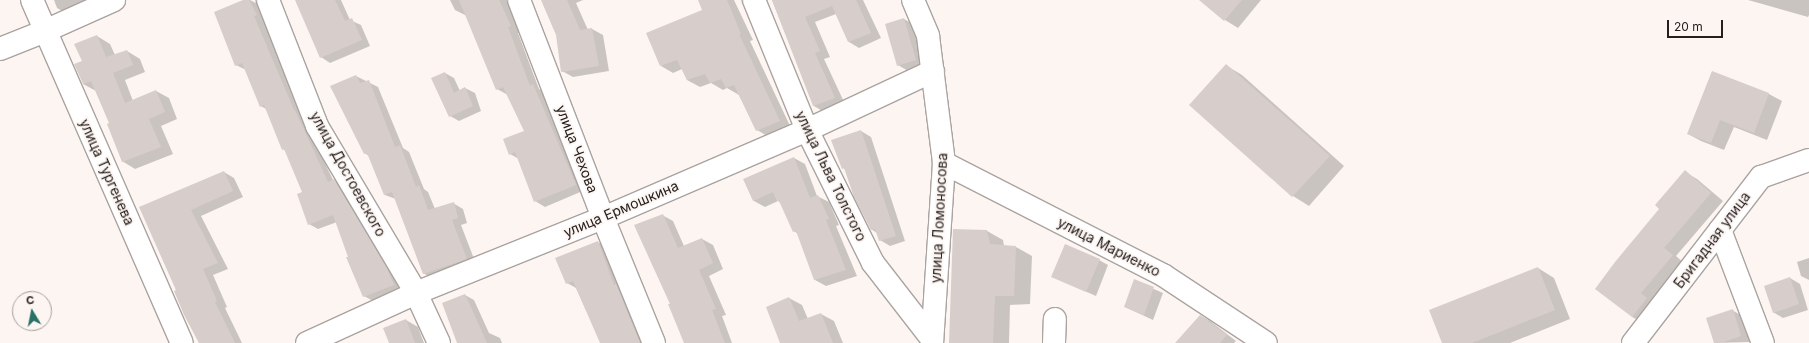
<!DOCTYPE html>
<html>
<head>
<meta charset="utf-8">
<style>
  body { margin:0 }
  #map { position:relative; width:1809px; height:343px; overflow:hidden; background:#fdf5f2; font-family:Inter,sans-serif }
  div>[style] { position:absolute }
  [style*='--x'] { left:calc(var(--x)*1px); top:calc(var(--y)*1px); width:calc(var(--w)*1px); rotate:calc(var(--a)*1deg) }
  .shadow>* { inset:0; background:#0003 }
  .building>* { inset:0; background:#d7cecc }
  .roads { filter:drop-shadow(1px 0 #aba3a0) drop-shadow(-1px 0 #aba3a0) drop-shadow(0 1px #aba3a0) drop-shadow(0 -1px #aba3a0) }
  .minor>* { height:22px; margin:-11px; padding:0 11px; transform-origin:11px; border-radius:11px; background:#fff }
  span { translate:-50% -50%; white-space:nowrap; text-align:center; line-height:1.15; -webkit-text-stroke:3.5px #fdf5f2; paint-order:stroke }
  .street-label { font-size:14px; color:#23201f }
  .north { position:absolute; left:12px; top:291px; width:40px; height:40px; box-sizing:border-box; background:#fdf5f2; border:1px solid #a6a09e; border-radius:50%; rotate:350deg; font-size:11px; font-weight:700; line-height:16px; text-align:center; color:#23201f }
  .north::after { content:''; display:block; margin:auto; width:14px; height:18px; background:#297168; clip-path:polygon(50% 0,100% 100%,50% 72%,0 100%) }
  .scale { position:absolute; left:1667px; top:20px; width:56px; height:18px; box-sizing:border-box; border:2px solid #23201f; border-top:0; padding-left:5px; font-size:12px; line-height:14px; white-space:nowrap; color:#23201f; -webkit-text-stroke:3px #fdf5f2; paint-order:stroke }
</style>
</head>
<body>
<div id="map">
  <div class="shadow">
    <div style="clip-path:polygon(54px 0,89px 0,66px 13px,57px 8px)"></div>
    <div style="clip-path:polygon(245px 0,250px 0,258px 4px,302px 115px,333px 180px,343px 186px,403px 291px,373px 301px,364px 296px,337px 222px,318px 229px,309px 224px,303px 193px,286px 151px,283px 149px,266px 109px,261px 106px,246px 70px,236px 65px)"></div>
    <div style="clip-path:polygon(296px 0,341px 0,350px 20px,361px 25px,370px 46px,330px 63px,321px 57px)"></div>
    <div style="clip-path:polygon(450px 0,506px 0,521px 32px,518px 33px,539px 89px,543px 91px,585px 190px,545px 207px,535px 201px,519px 159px,510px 154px,525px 132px,508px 95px,497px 89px,467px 16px,455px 10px)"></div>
    <div style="clip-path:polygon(542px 0,583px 0,576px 3px,588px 30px,592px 29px,603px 35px,609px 71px,573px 77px,562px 71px,557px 35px)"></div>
    <div style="clip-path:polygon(699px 0,734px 0,753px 40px,750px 41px,791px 128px,769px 137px,757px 130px,739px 95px,727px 88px,723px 90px,711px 83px,700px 87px,687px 80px,682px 69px,673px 73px,661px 66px,703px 10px)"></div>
    <div style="clip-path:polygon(772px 0,863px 0,881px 38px,859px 48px,849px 42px,836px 14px,815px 22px,830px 57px,824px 59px,845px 104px,824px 112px,814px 106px)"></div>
    <div style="clip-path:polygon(1201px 0,1261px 0,1238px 28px,1225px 20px)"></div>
    <div style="clip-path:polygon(1748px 0,1809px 0,1809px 15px,1808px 17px)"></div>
    <div style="clip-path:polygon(904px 19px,913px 24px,925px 65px,908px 71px,898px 65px)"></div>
    <div style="clip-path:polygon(97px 36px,110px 44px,115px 55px,127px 51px,140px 59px,145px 72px,125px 80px,133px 101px,156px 91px,169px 98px,177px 119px,161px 126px,173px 154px,135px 169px,122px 161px,110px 124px,96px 91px,83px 84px,83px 61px)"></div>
    <div style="clip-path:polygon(1227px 66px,1242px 75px,1344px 166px,1309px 206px,1293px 196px,1191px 105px)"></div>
    <div style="clip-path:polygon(1712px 72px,1769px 94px,1782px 101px,1767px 140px,1734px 127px,1724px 150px,1701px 141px,1688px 134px)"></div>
    <div style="clip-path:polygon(445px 73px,454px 78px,460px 91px,465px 88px,475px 93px,481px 111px,459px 121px,450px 116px)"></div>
    <div style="clip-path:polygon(356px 76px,378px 87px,403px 148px,409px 152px,424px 189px,428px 192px,435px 209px,453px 203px,463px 209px,467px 223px,461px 225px,476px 264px,433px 279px,423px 273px,396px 199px,385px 195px,370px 157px,365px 153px)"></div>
    <div style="clip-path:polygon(861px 131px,871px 137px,905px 241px,890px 246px,880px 240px,877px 233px,871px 229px,846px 170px,843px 168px)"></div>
    <div style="clip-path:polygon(794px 158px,805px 164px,817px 196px,829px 202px,839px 225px,836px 226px,857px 276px,826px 286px,815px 280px,798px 234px,794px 231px,781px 203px,778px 201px,765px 207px,754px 201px,745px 179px)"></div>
    <div style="clip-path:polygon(224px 172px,234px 178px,243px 197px,201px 216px,228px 269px,213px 275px,227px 307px,225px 308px,242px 343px,199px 343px,141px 208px)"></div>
    <div style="clip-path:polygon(1685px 172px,1697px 179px,1723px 201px,1676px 256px,1684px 263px,1644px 323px,1632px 317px)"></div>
    <div style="clip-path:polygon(662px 215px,673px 221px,684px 246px,702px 239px,713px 245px,723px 269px,709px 276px,726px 315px,722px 316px,732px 343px,685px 343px,671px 304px)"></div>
    <div style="clip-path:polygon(987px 231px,1003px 240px,1004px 246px,1016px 247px,1032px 256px,1030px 304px,1010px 305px,1009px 343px,950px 343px)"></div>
    <div style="clip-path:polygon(598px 242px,607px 248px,647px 343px,601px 343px,576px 288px,567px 283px)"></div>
    <div style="clip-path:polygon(1809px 258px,1809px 280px,1801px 276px,1797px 262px)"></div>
    <div style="clip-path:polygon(1099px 260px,1108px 265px,1096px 296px,1053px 277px)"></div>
    <div style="clip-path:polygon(1538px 268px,1554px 278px,1570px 319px,1510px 343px,1443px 343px)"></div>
    <div style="clip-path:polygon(1790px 278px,1800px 284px,1808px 310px,1783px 318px,1773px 312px)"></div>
    <div style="clip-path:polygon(1135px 281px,1163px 293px,1153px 320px,1125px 307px)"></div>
    <div style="clip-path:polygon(465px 295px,474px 300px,489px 333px,500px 338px,502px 343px,457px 343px)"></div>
    <div style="clip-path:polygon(789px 298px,802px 305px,808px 319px,821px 314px,834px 321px,843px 343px,781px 343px)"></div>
    <div style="clip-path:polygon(1732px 310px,1742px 316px,1750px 342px,1715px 343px)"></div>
    <div style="clip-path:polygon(1201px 316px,1210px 321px,1236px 341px,1234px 343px,1180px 343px)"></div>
    <div style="clip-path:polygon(406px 320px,418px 327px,424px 343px,390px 343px)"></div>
  </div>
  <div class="building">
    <div style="clip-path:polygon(243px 0,249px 0,257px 15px,254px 16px,294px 110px,295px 110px,328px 182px,334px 179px,387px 268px,394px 285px,363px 297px,346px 257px,348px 257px,333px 215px,308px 225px,297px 194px,302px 192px,284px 149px,282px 150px,264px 105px,260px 107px,242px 63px,235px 66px,214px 12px)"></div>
    <div style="clip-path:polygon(295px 0,335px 0,345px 21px,352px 18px,362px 40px,320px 58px)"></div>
    <div style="clip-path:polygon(459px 0,499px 0,511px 26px,508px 27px,530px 86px,533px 84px,576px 185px,534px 202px,515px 152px,509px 155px,503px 139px,524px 131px,503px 87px,496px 90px)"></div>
    <div style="clip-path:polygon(541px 0,567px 0,580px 30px,592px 28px,599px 66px,561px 72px,556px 35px)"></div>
    <div style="clip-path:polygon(698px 0,727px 0,741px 34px,739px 34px,780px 121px,756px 131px,734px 85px,726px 88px,721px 79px,710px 83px,705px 74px,687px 80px,677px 60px,660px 66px,646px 33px,702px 10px)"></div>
    <div style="clip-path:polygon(772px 0,856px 0,871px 33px,848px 42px,832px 6px,805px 17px,820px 51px,815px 53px,835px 98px,813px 106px)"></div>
    <div style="clip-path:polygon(1199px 0,1242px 0,1224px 21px)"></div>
    <div style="clip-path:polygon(904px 18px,916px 60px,897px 66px,885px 24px)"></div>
    <div style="clip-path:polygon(97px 35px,106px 57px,127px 50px,133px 65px,113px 73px,125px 103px,156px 90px,165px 112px,149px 119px,161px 147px,122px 162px,107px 124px,109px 123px,91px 81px,83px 84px,74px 64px,82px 61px,74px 44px)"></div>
    <div style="clip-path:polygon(1226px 64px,1330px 156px,1292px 197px,1189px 105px)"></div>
    <div style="clip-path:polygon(1712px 71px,1769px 93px,1754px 133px,1720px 120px,1711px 143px,1687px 134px)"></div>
    <div style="clip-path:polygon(445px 72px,454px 93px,465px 87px,473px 106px,449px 117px,431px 78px)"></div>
    <div style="clip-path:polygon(356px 75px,360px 83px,369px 80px,395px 147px,400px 145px,416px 187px,419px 185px,428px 210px,454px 202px,458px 218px,452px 220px,467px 259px,423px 274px,392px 192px,384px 195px,367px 153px,364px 154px,330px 86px)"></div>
    <div style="clip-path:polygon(861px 130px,896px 236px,879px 241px,875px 229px,871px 230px,854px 197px,844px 168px,842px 169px,831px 140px)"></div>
    <div style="clip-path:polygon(794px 157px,810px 198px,818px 195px,829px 219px,826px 220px,846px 270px,814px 280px,796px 231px,793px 232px,779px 201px,777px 201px,773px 192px,753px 201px,743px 179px)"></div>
    <div style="clip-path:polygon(1685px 170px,1711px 193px,1664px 248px,1673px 255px,1641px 293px,1647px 298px,1632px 317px,1595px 289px,1615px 262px,1659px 209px,1655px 205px)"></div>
    <div style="clip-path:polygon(224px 171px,233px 191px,191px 210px,218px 263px,203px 269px,217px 301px,215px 302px,235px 343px,199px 343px,184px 315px,174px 291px,176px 290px,139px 207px)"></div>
    <div style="clip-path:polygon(663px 214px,678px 248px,702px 238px,713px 263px,699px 270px,716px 309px,712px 310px,725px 343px,684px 343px,668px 304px,670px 304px,634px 225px)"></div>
    <div style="clip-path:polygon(953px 229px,987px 230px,990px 244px,1016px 246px,1014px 296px,995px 296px,993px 343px,949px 343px)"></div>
    <div style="clip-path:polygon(598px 241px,614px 285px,616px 284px,640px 343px,600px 343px,573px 281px,566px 284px,555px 258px)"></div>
    <div style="clip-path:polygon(1065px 244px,1100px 259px,1086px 292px,1051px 277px)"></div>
    <div style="clip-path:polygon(1538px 267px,1555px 310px,1472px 343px,1442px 343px,1429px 310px)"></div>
    <div style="clip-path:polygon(1790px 277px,1799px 304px,1773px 313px,1764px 286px)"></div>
    <div style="clip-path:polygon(1134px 279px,1154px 287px,1144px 315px,1124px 307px)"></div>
    <div style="clip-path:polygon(465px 294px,487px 343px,457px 343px,442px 303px)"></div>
    <div style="clip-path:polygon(789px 297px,799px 321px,821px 313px,833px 343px,780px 343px,766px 307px)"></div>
    <div style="clip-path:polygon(1733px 309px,1741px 336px,1721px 343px,1714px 343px,1706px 318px)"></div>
    <div style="clip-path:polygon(1200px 315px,1227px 335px,1220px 343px,1175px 343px)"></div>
    <div style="clip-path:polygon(406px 319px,415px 343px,389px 343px,383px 328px)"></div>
  </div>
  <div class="roads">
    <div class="minor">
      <div style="--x:32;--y:0;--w:374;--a:66.4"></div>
      <div style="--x:268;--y:0;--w:135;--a:68.7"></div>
      <div style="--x:317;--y:126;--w:194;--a:59.3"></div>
      <div style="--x:416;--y:293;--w:55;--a:65.3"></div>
      <div style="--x:519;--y:0;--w:234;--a:68.9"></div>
      <div style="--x:603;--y:218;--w:135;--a:67.8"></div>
      <div style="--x:754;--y:0;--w:140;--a:67.8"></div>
      <div style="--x:807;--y:130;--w:148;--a:63.6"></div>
      <div style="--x:873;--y:263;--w:96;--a:52.2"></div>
      <div style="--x:913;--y:0;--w:39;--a:67"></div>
      <div style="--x:928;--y:36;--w:128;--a:82.8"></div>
      <div style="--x:944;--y:163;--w:180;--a:93.8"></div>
      <div style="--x:0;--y:49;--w:48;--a:-21.8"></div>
      <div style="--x:45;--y:31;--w:76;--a:-24.2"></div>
      <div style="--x:944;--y:163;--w:246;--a:27.1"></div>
      <div style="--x:1163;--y:275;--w:123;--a:33.4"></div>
      <div style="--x:1720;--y:230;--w:121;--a:69.2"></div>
      <div style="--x:307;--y:343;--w:120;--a:-24.6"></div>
      <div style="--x:416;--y:293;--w:201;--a:-21.9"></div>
      <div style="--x:603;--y:218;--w:222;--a:-23.3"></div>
      <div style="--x:807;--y:130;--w:139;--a:-25.1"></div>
      <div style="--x:1054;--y:343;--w:24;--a:-88"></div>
      <div style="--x:1633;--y:343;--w:210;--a:-52.4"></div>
      <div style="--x:1761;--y:177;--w:51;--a:-19.5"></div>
    </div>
  </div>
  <div class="street-label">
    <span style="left:577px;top:149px;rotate:69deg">улица Чехова</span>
    <span style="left:107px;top:172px;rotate:66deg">улица Тургенева</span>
    <span style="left:348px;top:174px;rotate:61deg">улица Достоевского</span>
    <span style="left:831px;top:176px;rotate:64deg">улица Льва Толстого</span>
    <span style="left:621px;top:209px;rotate:-23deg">улица Ермошкина</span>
    <span style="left:939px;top:218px;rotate:-87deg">улица Ломоносова</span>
    <span style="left:1712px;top:240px;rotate:-53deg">Бригадная улица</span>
    <span style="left:1109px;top:247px;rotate:27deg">улица Мариенко</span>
  </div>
  <div class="north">С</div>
  <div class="scale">20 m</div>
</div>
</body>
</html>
